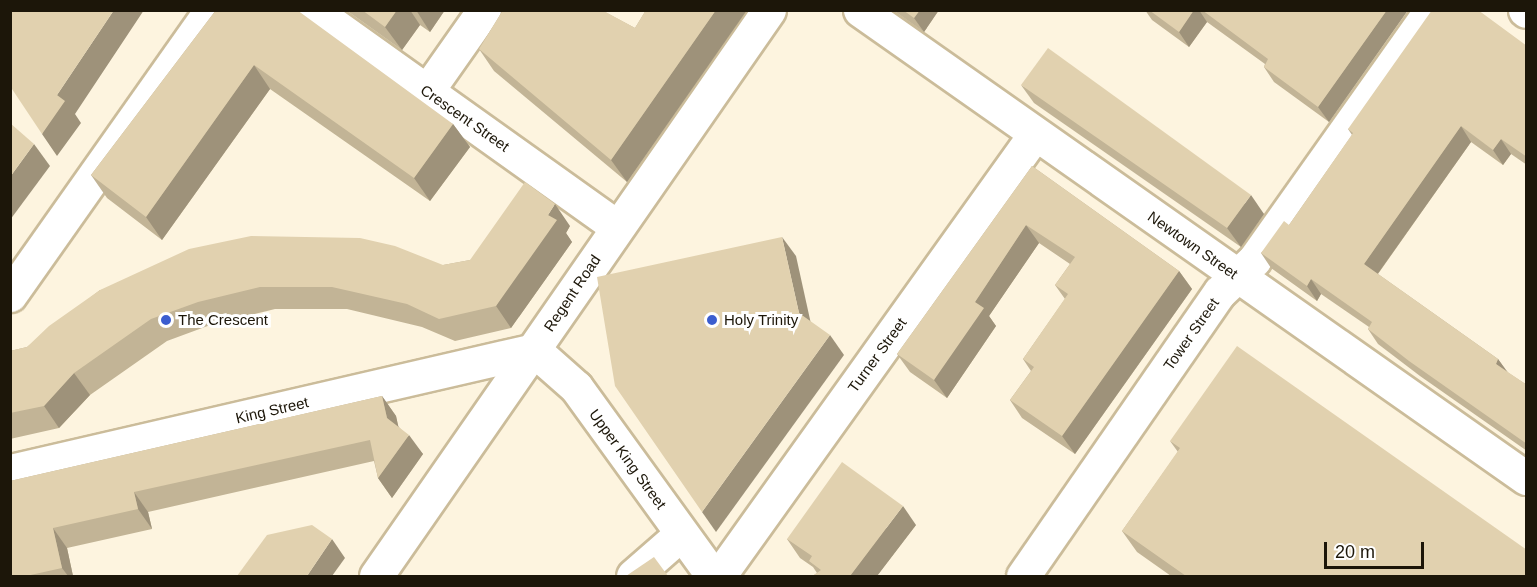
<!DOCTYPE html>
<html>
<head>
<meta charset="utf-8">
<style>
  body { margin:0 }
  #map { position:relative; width:1537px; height:587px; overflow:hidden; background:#fdf4df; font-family:Arial,sans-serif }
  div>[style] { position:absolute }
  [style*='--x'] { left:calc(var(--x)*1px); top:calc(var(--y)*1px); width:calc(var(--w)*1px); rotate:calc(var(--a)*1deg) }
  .roads { filter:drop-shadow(2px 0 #cbbc9a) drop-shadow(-2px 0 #cbbc9a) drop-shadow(0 2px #cbbc9a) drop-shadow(0 -2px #cbbc9a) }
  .minor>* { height:33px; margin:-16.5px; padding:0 16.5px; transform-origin:16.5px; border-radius:16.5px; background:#fff }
  .tertiary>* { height:33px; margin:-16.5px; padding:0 16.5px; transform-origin:16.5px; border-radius:16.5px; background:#fff }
  .wall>* { inset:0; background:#c2b496 }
  .shaded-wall>* { inset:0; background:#9e927a }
  .building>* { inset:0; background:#e1d1af }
  .dots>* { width:16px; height:16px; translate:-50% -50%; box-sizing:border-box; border:3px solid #fff; border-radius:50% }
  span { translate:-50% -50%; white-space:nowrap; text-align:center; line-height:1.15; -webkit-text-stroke:6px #fff; paint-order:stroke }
  .street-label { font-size:15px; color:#1c1609 }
  .poi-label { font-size:15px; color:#1c1609 }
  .left { translate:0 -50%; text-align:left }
  .frame { position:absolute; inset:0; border:12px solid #1c1609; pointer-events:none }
  .scale { position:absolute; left:1324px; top:542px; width:100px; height:27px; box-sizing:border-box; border:3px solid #1c1609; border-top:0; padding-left:8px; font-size:18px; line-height:21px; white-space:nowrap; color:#1c1609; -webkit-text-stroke:4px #fff; paint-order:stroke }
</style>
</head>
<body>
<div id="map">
  <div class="roads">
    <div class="minor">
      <div style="--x:313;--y:10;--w:372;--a:35.5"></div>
      <div style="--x:860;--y:10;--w:814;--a:35.1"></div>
      <div style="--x:1525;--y:10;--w:1;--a:45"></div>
      <div style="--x:427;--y:91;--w:99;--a:-54.9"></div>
      <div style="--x:10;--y:295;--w:349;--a:-54.8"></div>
      <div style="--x:10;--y:471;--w:538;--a:-13"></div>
      <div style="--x:534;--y:350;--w:56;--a:41.4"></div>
      <div style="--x:576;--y:387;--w:233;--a:54.1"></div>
      <div style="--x:633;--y:576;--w:64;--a:-41.2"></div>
      <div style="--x:719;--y:576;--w:543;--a:-54.44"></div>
      <div style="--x:1023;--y:576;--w:346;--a:-55.3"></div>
      <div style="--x:1220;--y:292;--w:47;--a:-43.3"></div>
      <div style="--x:1254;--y:260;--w:306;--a:-54.7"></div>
    </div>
    <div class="tertiary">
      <div style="--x:376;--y:576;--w:689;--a:-55.23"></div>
    </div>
  </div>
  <div class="wall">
    <div style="clip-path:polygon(216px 10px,453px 124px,470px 147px,430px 201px,270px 89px,162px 240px,107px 198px,91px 175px)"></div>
    <div style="clip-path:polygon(346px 10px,445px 10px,430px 32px,420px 25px,402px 50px)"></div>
    <div style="clip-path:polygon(503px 10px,604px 10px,603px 11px,635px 28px,646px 10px,747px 10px,627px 182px,494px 71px,479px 49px)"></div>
    <div style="clip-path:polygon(893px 10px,939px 10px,924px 32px)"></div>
    <div style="clip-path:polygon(1145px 10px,1408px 10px,1329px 122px,1274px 82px,1264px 67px,1265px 64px,1207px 22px,1189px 47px,1152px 20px)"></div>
    <div style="clip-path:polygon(1527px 46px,1527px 165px,1511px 154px,1503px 165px,1471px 142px,1378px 274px,1498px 359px,1507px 372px,1527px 385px,1527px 451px,1420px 376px,1378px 344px,1368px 329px,1369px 327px,1321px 294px,1317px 301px,1271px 268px,1261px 253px,1289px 225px,1352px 135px,1348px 129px)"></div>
    <div style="clip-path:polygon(1021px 85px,1264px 214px,1241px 247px,1034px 103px)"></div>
    <div style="clip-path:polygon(1032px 166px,1179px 271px,1192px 289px,1075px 454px,1022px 418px,1010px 400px,1031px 371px,1023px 359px,1065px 299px,1055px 285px,1070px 264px,1039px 243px,989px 316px,996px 326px,947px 398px,910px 372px,897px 354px)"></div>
    <div style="clip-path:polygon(570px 226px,566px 233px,572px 242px,511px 328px,455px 341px,422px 327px,347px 309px,275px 309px,213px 324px,167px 341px,90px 395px,59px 428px,10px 439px,10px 351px,27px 347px,100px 290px,443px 265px,470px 260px)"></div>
    <div style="clip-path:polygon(382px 396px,396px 416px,398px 426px,423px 454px,392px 498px,378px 478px,374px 461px,148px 512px,152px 529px,67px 548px,73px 576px,10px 576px,10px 481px)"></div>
    <div style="clip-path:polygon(1170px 441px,1527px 576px,1171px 576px,1137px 552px,1122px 531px,1178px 452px)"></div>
    <div style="clip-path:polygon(916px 525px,877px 576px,815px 576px,814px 575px,817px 573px,813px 567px,800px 558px,787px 539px)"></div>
  </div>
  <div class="shaded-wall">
    <div style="clip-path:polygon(114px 10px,144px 10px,75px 114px,81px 123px,57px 156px,42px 134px,57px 95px)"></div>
    <div style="clip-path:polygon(397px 10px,410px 10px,420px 25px,402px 50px,385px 27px)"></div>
    <div style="clip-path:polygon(416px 10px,445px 10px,430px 32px)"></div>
    <div style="clip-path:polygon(716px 10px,747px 10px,627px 182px,611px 160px)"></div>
    <div style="clip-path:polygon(920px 10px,939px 10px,924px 32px,914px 18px)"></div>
    <div style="clip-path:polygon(1194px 10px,1199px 10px,1207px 22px,1189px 47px,1179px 32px)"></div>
    <div style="clip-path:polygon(1387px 10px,1408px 10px,1329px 122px,1318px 107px)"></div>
    <div style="clip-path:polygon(254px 65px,270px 89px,162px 240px,146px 217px)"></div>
    <div style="clip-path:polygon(453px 124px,470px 147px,430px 201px,414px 178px)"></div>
    <div style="clip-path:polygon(1461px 126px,1471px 142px,1374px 279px,1364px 264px)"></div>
    <div style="clip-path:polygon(1501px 139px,1511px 154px,1503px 165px,1493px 150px)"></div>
    <div style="clip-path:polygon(34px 144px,50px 166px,10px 220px,10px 177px)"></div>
    <div style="clip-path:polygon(1251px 195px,1264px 214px,1241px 247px,1227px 228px)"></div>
    <div style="clip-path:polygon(555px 204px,570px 226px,566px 233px,572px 242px,511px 328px,496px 306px,548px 215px)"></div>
    <div style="clip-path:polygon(1026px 225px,1039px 243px,989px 316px,996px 326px,947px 398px,934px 380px,975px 302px)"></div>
    <div style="clip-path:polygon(782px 237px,796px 256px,813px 333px,799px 313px)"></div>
    <div style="clip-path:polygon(1179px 271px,1192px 289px,1075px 454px,1062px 436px)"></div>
    <div style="clip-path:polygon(1311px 279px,1321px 294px,1317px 301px,1307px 286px)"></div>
    <div style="clip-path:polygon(830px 335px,844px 355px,716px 532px,702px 512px)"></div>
    <div style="clip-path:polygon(1498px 359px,1509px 374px,1496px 364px)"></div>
    <div style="clip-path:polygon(74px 373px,90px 395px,59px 428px,44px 406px)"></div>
    <div style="clip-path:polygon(382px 396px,396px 416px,401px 438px,387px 418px)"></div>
    <div style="clip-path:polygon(409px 435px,423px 454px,392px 498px,378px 478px)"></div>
    <div style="clip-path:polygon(134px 492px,148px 512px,152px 529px,138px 509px)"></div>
    <div style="clip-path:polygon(903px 506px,916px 525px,877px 576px,850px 576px)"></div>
    <div style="clip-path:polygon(53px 528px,67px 548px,73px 576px,68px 576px,62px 568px)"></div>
    <div style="clip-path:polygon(332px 539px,345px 558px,332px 576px,307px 576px)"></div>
  </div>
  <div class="building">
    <div style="clip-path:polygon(10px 10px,114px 10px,57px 95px,65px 101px,42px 134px,10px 86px)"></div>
    <div style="clip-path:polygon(216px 10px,297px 10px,453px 124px,414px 178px,254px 65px,146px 217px,91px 175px)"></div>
    <div style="clip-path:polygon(362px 10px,397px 10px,385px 27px)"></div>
    <div style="clip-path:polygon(503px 10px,602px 10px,635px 28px,646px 10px,716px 10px,611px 160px,479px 49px)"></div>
    <div style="clip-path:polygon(903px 10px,920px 10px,914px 18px)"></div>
    <div style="clip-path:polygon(1149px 10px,1194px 10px,1179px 32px)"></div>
    <div style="clip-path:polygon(1202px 10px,1387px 10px,1318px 107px,1264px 67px,1268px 59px)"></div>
    <div style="clip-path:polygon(1432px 10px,1478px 10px,1527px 46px,1527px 157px,1501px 139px,1493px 150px,1461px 126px,1364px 264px,1498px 359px,1496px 364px,1527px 385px,1527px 444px,1409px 361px,1368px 329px,1372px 322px,1311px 279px,1307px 286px,1261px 253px,1284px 221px,1289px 225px,1353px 133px,1348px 129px)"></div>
    <div style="clip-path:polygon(1048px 48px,1251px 195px,1227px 228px,1021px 85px)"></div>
    <div style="clip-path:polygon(10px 123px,34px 144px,10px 177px)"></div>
    <div style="clip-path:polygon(1032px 166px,1179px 271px,1062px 436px,1010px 400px,1034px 367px,1023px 359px,1068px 294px,1055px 285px,1075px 257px,1026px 225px,975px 302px,984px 308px,934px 380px,897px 354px)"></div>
    <div style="clip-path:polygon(525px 182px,555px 204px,548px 215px,557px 220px,496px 306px,439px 319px,407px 304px,332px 287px,260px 287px,198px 302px,151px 319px,74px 373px,44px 406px,10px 413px,10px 351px,27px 347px,49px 326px,100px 290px,189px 249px,251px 236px,360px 238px,395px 246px,443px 265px,470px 260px)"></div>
    <div style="clip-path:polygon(782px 237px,799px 313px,830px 335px,702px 512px,615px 386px,597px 277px)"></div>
    <div style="clip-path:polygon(1237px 346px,1527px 550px,1527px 576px,1186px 576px,1122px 531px,1180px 448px,1170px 441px)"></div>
    <div style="clip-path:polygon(382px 396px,387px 418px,409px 435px,378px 478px,370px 440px,134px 492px,138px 509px,53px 528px,62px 568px,26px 576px,10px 576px,10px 481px)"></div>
    <div style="clip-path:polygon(842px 462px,903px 506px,850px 576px,816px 576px,814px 575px,821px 570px,809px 561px,812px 556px,787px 539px)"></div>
    <div style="clip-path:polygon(312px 525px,332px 539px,307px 576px,237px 576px,267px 535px)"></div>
    <div style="clip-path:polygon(654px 557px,668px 576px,626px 576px)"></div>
  </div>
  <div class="dots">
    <div style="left:166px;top:320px;background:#3b5dcf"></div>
    <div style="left:712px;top:320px;background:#3b5dcf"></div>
  </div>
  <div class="street-label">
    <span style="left:465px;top:118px;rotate:35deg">Crescent Street</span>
    <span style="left:1193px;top:245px;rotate:35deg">Newtown Street</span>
    <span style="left:572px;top:293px;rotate:-56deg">Regent Road</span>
    <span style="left:1191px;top:334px;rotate:-55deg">Tower Street</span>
    <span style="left:877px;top:355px;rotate:-54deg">Turner Street</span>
    <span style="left:272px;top:410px;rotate:-13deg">King Street</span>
    <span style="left:628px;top:459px;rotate:54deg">Upper King Street</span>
  </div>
  <div class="poi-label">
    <span class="left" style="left:178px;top:320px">The Crescent</span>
    <span class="left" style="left:724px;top:320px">Holy Trinity</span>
  </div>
  <div class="frame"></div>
  <div class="scale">20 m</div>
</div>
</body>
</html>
